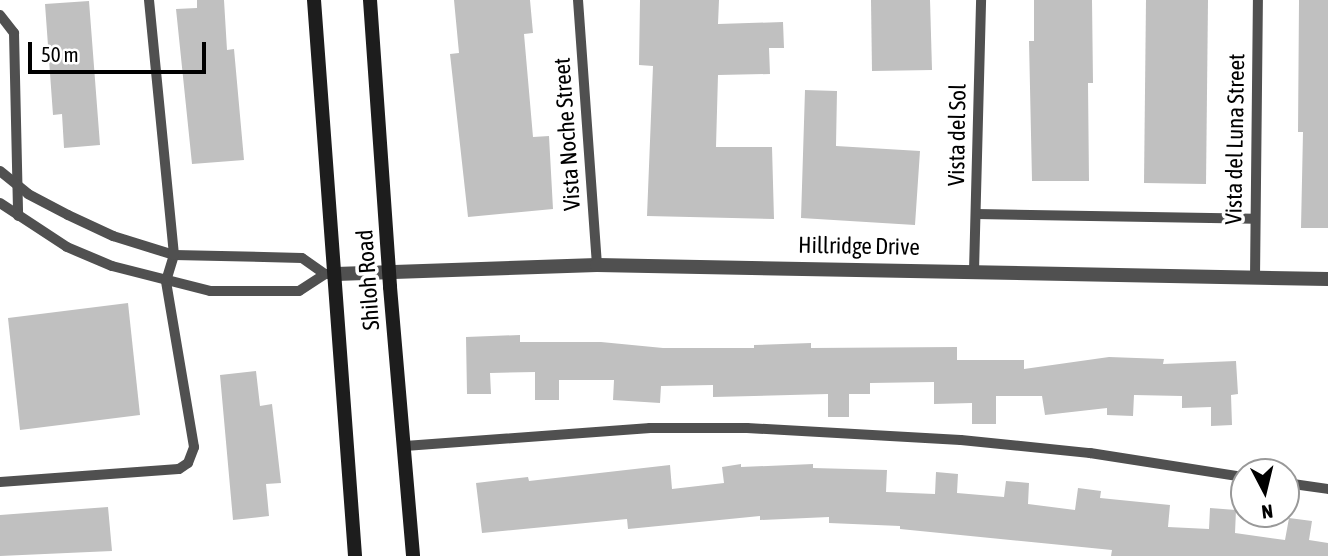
<!DOCTYPE html>
<html>
<head>
<meta charset="utf-8">
<style>
  body { margin:0 }
  #map { position:relative; width:1328px; height:556px; overflow:hidden; background:#fff; font-family:"Asap Condensed",sans-serif }
  div>[style] { position:absolute }
  [style*='--x'] { left:calc(var(--x)*1px); top:calc(var(--y)*1px); width:calc(var(--w)*1px); rotate:calc(var(--a)*1deg) }
  .building>* { inset:0; background:#c0c0c0 }
  .service>* { height:10px; margin:-5px; padding:0 5px; transform-origin:5px; border-radius:5px; background:#505050 }
  .minor>* { height:14px; margin:-7px; padding:0 7px; transform-origin:7px; border-radius:7px; background:#505050 }
  .secondary>* { height:14px; margin:-7px; padding:0 7px; transform-origin:7px; border-radius:7px; background:#1d1d1d }
  span { translate:-50% -50%; white-space:nowrap; text-align:center; line-height:1.15; -webkit-text-stroke:7px #fff; paint-order:stroke }
  .street-label { font-size:23px; color:#000 }
  .north { position:absolute; left:1230px; top:458px; width:70px; height:70px; box-sizing:border-box; background:#fff; border:2px solid #999; border-radius:50%; rotate:173deg; font-size:19px; font-weight:700; line-height:28px; text-align:center; color:#000 }
  .north::after { content:''; display:block; margin:auto; width:24px; height:32px; background:#000; clip-path:polygon(50% 0,100% 100%,50% 72%,0 100%) }
  .scale { position:absolute; left:28px; top:42px; width:178px; height:32px; box-sizing:border-box; border:4px solid #000; border-top:0; padding-left:9px; font-size:21px; line-height:24px; white-space:nowrap; color:#000; -webkit-text-stroke:5px #fff; paint-order:stroke }
</style>
</head>
<body>
<div id="map">
  <div class="building">
    <div style="clip-path:polygon(197px 0,224px 0,227px 50px,234px 49px,244px 160px,192px 164px,176px 9px,197px 8px)"></div>
    <div style="clip-path:polygon(454px 0,530px 0,533px 33px,524px 34px,533px 137px,549px 136px,553px 209px,468px 217px,450px 54px,459px 53px)"></div>
    <div style="clip-path:polygon(640px 0,719px 0,718px 24px,783px 22px,784px 48px,769px 48px,770px 74px,718px 75px,716px 147px,772px 147px,774px 219px,647px 216px,653px 66px,639px 65px)"></div>
    <div style="clip-path:polygon(871px 0,930px 0,932px 70px,872px 71px)"></div>
    <div style="clip-path:polygon(1034px 0,1092px 0,1093px 83px,1088px 83px,1089px 181px,1032px 181px,1029px 41px,1034px 41px)"></div>
    <div style="clip-path:polygon(1146px 0,1208px 0,1206px 184px,1144px 183px)"></div>
    <div style="clip-path:polygon(1299px 0,1328px 0,1328px 228px,1301px 228px,1303px 132px,1298px 132px)"></div>
    <div style="clip-path:polygon(89px 1px,100px 145px,64px 148px,62px 114px,53px 115px,45px 4px)"></div>
    <div style="clip-path:polygon(805px 90px,837px 91px,836px 146px,920px 151px,915px 225px,801px 218px)"></div>
    <div style="clip-path:polygon(128px 303px,140px 415px,20px 430px,8px 318px)"></div>
    <div style="clip-path:polygon(520px 335px,520px 342px,601px 342px,663px 348px,754px 348px,754px 345px,811px 343px,811px 348px,957px 347px,957px 360px,1024px 360px,1024px 369px,1109px 357px,1164px 359px,1163px 364px,1236px 361px,1238px 394px,1231px 395px,1232px 425px,1211px 426px,1211px 407px,1182px 408px,1182px 396px,1134px 395px,1133px 416px,1107px 415px,1107px 408px,1045px 415px,1042px 396px,996px 396px,996px 424px,972px 424px,972px 403px,934px 404px,934px 382px,870px 383px,870px 394px,849px 394px,849px 417px,828px 417px,828px 394px,713px 397px,713px 385px,661px 386px,660px 403px,613px 400px,614px 380px,559px 380px,559px 400px,535px 400px,535px 372px,490px 373px,491px 394px,467px 394px,466px 337px)"></div>
    <div style="clip-path:polygon(256px 371px,260px 406px,272px 404px,281px 483px,266px 484px,269px 516px,233px 520px,220px 375px)"></div>
    <div style="clip-path:polygon(741px 464px,741px 467px,813px 464px,813px 468px,887px 470px,886px 492px,935px 494px,936px 472px,958px 474px,957px 493px,1004px 497px,1006px 481px,1029px 483px,1028px 504px,1075px 510px,1078px 488px,1101px 491px,1100px 498px,1170px 505px,1168px 527px,1209px 529px,1210px 508px,1236px 510px,1235px 533px,1285px 540px,1289px 518px,1312px 521px,1309px 540px,1328px 543px,1328px 556px,1111px 556px,1112px 550px,900px 529px,900px 526px,829px 523px,829px 517px,760px 520px,760px 516px,628px 529px,627px 519px,482px 533px,476px 483px,528px 477px,529px 481px,670px 465px,672px 489px,724px 483px,722px 467px)"></div>
    <div style="clip-path:polygon(108px 507px,112px 551px,0 556px,0 515px)"></div>
  </div>
  <div class="service">
    <div style="--x:578;--y:0;--w:266;--a:85.9"></div>
    <div style="--x:0;--y:15;--w:23;--a:52"></div>
    <div style="--x:14;--y:33;--w:183;--a:88.7"></div>
    <div style="--x:0;--y:171;--w:36;--a:39"></div>
    <div style="--x:28;--y:194;--w:45;--a:27.7"></div>
    <div style="--x:68;--y:215;--w:50;--a:25"></div>
    <div style="--x:113;--y:236;--w:64;--a:17.3"></div>
    <div style="--x:174;--y:255;--w:128;--a:1.3"></div>
    <div style="--x:302;--y:258;--w:28;--a:35"></div>
    <div style="--x:0;--y:203;--w:80;--a:33.3"></div>
    <div style="--x:67;--y:247;--w:49;--a:22.9"></div>
    <div style="--x:112;--y:266;--w:101;--a:14.3"></div>
    <div style="--x:210;--y:291;--w:89;--a:0"></div>
    <div style="--x:299;--y:291;--w:31;--a:-33"></div>
    <div style="--x:325;--y:274;--w:11;--a:0"></div>
    <div style="--x:976;--y:214;--w:279;--a:1"></div>
    <div style="--x:974;--y:271;--w:271;--a:-88.5"></div>
    <div style="--x:1255;--y:278;--w:278;--a:-89.4"></div>
    <div style="--x:405;--y:446;--w:246;--a:-4.2"></div>
    <div style="--x:650;--y:428;--w:97;--a:0"></div>
    <div style="--x:747;--y:428;--w:214;--a:3.2"></div>
    <div style="--x:961;--y:440;--w:130;--a:5.8"></div>
    <div style="--x:1090;--y:453;--w:156;--a:8.9"></div>
    <div style="--x:0;--y:482;--w:179;--a:-4.2"></div>
    <div style="--x:179;--y:469;--w:11;--a:-34"></div>
    <div style="--x:188;--y:463;--w:17;--a:-69"></div>
    <div style="--x:194;--y:447;--w:168;--a:-99.6"></div>
    <div style="--x:166;--y:281;--w:27;--a:-73"></div>
    <div style="--x:174;--y:255;--w:256;--a:-95.6"></div>
    <div style="--x:1286;--y:483;--w:42;--a:8.1"></div>
  </div>
  <div class="minor">
    <div style="--x:336;--y:274;--w:261;--a:-2"></div>
    <div style="--x:597;--y:265;--w:731;--a:1.1"></div>
  </div>
  <div class="secondary">
    <div style="--x:314;--y:0;--w:558;--a:85.78"></div>
    <div style="--x:370;--y:0;--w:288;--a:86"></div>
    <div style="--x:390;--y:287;--w:270;--a:85.1"></div>
  </div>
  <div class="street-label">
    <span style="left:567px;top:134px;rotate:-94deg">Vista Noche Street</span>
    <span style="left:957px;top:135px;rotate:-89deg">Vista del Sol</span>
    <span style="left:1235px;top:139px;rotate:-89deg">Vista del Luna Street</span>
    <span style="left:859px;top:246px;rotate:1deg">Hillridge Drive</span>
    <span style="left:368px;top:280px;rotate:-94deg">Shiloh Road</span>
  </div>
  <div class="north">N</div>
  <div class="scale">50 m</div>
</div>
</body>
</html>
